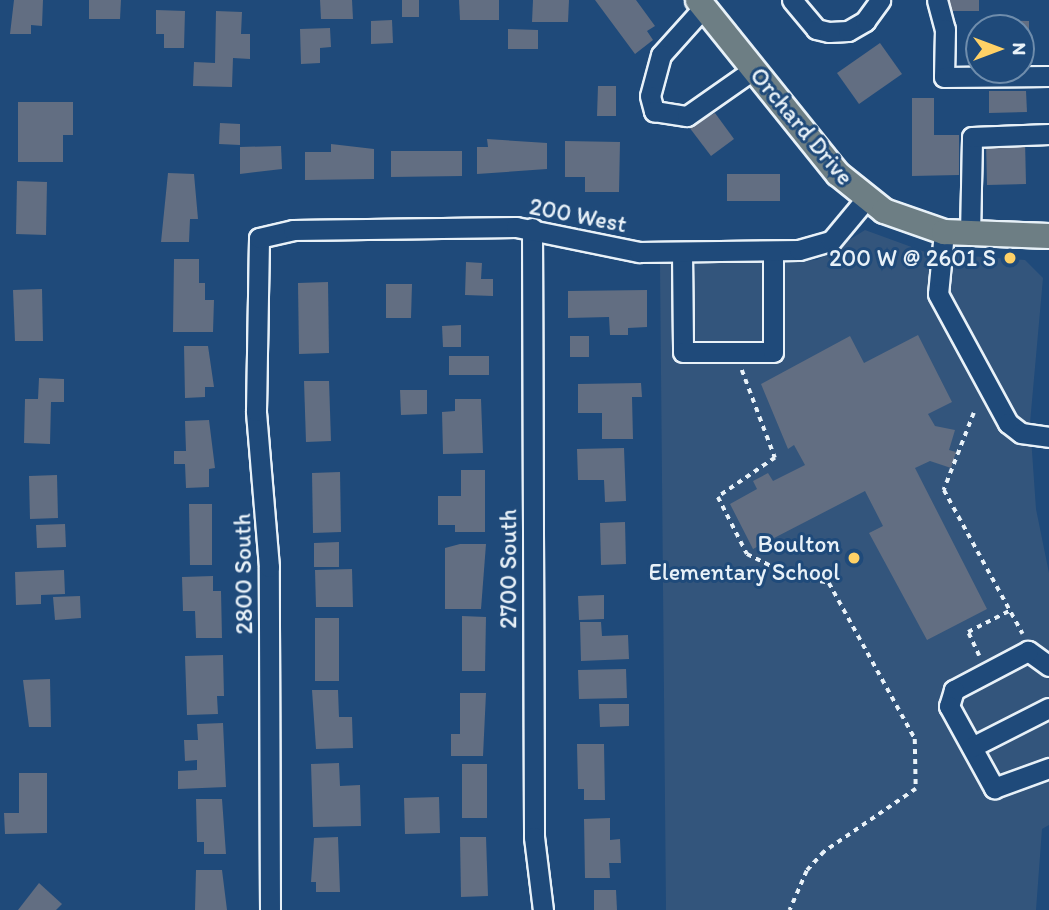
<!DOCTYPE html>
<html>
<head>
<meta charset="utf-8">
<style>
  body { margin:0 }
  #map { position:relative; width:1049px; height:910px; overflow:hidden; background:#1f4a7a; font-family:Itim,sans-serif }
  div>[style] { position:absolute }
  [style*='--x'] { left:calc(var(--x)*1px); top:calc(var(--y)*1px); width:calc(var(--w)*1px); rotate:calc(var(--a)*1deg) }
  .built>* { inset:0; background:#33557c }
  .building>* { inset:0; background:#626e82 }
  .path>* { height:3.5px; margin-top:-1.75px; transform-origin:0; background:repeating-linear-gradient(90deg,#e8f1f8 0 5px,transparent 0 10px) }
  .roads { filter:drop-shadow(2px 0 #e8f1f8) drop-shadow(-2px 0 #e8f1f8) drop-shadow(0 2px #e8f1f8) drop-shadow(0 -2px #e8f1f8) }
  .minor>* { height:19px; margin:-9.5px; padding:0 9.5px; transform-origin:9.5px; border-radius:9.5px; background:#1f4a7a }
  .major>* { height:24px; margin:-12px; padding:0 12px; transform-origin:12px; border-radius:12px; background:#6d7e84 }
  .dots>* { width:19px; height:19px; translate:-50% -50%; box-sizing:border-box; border:4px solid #1f4a7a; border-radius:50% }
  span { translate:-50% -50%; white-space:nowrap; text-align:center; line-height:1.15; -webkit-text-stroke:6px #1f4a7a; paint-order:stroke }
  .street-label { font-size:24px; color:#e8f1f8 }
  .poi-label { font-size:24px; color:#e8f1f8 }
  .right { translate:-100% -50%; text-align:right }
  .north { position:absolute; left:965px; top:14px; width:70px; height:70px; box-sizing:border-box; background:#1f4a7a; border:2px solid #6f8dac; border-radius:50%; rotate:90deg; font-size:19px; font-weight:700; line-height:28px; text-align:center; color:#e8f1f8 }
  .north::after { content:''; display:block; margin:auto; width:24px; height:32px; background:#ffd166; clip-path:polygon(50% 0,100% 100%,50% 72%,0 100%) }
</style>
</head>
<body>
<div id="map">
  <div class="built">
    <div style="clip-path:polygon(865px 230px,928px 253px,1025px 260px,1043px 278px,1030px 423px,1036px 509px,1049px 573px,1049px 825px,1042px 829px,1036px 910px,666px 910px,660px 264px,817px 260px)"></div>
  </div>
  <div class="building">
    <div style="clip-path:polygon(14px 0,43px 0,42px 26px,31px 25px,31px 34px,10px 34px)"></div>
    <div style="clip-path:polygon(89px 0,121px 0,120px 19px,89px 19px)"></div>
    <div style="clip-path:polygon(320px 0,352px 0,353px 19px,321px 19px)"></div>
    <div style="clip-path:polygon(402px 0,419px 0,419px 17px,402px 17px)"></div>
    <div style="clip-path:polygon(459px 0,499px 0,499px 20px,460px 20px)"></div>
    <div style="clip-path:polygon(533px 0,569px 0,568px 22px,532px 22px)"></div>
    <div style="clip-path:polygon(595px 0,636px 0,655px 26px,647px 31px,653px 40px,635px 54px)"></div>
    <div style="clip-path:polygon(947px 0,979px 0,979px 11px,946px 11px)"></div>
    <div style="clip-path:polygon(156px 10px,185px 11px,184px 48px,164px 48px,164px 34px,156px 34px)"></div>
    <div style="clip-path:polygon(216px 11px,242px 12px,241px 34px,250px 34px,250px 59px,233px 58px,232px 87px,193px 86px,194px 62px,215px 63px)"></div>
    <div style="clip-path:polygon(392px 20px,393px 43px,371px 44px,371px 21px)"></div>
    <div style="clip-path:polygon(982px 20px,1029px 21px,1029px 58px,1021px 58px,1021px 28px,982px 28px)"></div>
    <div style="clip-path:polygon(330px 28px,331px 47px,320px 48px,320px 63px,301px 64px,300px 29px)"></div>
    <div style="clip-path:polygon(508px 29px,538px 30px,538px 49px,508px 49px)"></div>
    <div style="clip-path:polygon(880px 43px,902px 74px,859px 104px,837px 73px)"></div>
    <div style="clip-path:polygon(598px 86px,616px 86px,616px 116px,597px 116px)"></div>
    <div style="clip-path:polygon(989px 91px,1026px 91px,1027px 112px,989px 113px)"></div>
    <div style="clip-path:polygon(912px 98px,934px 98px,934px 135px,959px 135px,959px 175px,912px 176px)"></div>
    <div style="clip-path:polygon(18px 102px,73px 102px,73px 135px,63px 135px,63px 162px,18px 162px)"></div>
    <div style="clip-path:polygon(715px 113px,734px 139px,711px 156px,689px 127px)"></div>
    <div style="clip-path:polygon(220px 123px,240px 124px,240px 145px,219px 144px)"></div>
    <div style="clip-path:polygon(487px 139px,547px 143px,547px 169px,477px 174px,477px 147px,488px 147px)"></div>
    <div style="clip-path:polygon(1025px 140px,1026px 184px,987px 185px,986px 141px)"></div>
    <div style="clip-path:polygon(565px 141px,620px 142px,619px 192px,585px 192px,585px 177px,565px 177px)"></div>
    <div style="clip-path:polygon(331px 144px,374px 149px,374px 179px,305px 180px,305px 152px,331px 152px)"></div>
    <div style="clip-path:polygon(281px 146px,282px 169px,240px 174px,240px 147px)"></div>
    <div style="clip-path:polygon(391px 151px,462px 151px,462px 176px,391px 177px)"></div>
    <div style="clip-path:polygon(168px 173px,194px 174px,198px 219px,190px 219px,189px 242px,161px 242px)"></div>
    <div style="clip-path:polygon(727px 174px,780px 174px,780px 201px,727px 201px)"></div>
    <div style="clip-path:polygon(17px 181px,47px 182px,46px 235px,16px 234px)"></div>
    <div style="clip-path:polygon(174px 259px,199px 259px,199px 283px,205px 283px,205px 300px,214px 300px,213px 332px,173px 332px)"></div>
    <div style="clip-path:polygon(466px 262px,482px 263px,481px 279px,493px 279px,493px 296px,465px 295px)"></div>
    <div style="clip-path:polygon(328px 282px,329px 353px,299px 354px,298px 283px)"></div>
    <div style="clip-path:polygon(386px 284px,412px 284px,411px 318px,386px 318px)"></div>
    <div style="clip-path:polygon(42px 289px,43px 341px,15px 341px,13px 290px)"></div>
    <div style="clip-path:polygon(647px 290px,647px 327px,628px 328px,628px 335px,610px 335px,609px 317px,568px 318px,568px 291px)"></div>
    <div style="clip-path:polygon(461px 325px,461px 347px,443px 347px,442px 326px)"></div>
    <div style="clip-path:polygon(918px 335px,952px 402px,928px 414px,935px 426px,955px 430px,949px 450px,956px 452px,951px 468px,930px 461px,915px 468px,987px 609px,927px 640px,869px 533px,883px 526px,865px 491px,753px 549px,730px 504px,757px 489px,753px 481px,768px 473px,773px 481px,805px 465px,794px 445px,788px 449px,761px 384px,850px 336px,864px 363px)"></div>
    <div style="clip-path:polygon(570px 336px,589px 336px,589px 357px,570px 357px)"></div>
    <div style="clip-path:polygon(184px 346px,208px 346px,214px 387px,205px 387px,205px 397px,185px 398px)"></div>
    <div style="clip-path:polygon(449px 356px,489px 356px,489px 375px,449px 375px)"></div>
    <div style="clip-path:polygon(39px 378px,64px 379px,64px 402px,51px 402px,50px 444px,24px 443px,25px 399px,38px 399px)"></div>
    <div style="clip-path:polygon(304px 381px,329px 381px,331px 441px,306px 442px)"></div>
    <div style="clip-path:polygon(641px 383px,642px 397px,632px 397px,633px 439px,602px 439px,602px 413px,578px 413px,578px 384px)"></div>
    <div style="clip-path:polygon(400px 390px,427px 390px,427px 414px,401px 415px)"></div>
    <div style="clip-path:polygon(455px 399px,481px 399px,483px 453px,443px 454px,442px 412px,455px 411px)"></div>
    <div style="clip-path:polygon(209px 420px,215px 468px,209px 469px,209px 487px,186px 488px,185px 464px,174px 464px,174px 451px,186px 451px,185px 421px)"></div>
    <div style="clip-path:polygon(624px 448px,626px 501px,605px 502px,604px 480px,578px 480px,577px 449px)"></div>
    <div style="clip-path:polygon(461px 470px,485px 470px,485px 532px,455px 532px,455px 525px,438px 525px,438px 496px,461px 496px)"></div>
    <div style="clip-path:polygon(340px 472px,341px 532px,313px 533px,312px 473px)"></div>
    <div style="clip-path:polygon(57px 475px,58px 518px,30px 519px,29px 476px)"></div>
    <div style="clip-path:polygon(189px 504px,212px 504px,212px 565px,190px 565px)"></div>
    <div style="clip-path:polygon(625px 522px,626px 564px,601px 565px,600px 523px)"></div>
    <div style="clip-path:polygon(65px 524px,66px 547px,37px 548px,36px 525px)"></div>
    <div style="clip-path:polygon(339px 542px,339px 567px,314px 567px,314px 543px)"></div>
    <div style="clip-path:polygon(460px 544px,486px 544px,481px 609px,445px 609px,445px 548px)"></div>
    <div style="clip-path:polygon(352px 569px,353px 607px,316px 607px,315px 570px)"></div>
    <div style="clip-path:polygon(64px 570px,65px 594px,41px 595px,41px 604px,16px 605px,15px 572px)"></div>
    <div style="clip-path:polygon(213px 576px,213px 591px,221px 591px,222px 638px,196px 638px,195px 611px,183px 611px,182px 577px)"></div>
    <div style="clip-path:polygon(604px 595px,604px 619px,579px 620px,578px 596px)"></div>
    <div style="clip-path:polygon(80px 596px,81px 618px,55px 620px,53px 597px)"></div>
    <div style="clip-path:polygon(462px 616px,486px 617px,485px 671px,462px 671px)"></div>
    <div style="clip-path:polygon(315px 618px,339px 618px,339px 681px,315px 681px)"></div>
    <div style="clip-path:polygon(580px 622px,601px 622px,602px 636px,628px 635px,629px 659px,581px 661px)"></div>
    <div style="clip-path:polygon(223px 655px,224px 696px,217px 696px,218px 714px,187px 715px,185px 656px)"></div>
    <div style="clip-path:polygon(626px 669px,627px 698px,579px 699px,578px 670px)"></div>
    <div style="clip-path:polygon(50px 679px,51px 727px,29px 727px,23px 680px)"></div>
    <div style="clip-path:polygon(312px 690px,338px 690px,339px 717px,352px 717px,353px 748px,316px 749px)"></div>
    <div style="clip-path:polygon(460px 693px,486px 693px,483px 756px,451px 756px,451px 734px,460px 734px)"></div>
    <div style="clip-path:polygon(599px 704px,629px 704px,629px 726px,600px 727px)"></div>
    <div style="clip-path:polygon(223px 723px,226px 787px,178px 789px,178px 771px,197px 770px,197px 760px,185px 761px,184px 740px,198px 740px,197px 724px)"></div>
    <div style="clip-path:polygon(577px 744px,604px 744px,605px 800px,584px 800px,584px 789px,578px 789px)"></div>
    <div style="clip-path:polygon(339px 763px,340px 786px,360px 785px,361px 826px,313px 827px,311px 764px)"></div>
    <div style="clip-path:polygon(462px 764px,487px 764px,487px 818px,462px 818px)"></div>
    <div style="clip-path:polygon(19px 773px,47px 773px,47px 833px,5px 834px,4px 813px,19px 813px)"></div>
    <div style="clip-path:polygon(439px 797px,440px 833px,405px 834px,404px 798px)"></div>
    <div style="clip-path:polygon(196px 799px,222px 799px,226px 854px,204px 854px,204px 842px,197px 842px)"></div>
    <div style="clip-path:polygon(610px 818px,610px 840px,620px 839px,621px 863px,609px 863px,610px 878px,585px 878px,584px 819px)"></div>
    <div style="clip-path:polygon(338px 837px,340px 892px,316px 892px,316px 882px,311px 882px,314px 838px)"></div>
    <div style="clip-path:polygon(460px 837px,486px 837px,488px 896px,461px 897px)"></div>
    <div style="clip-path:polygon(196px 870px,222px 870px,227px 910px,195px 910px)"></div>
    <div style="clip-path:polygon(39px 883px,62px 904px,56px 910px,18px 910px)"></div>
    <div style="clip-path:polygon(594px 890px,616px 890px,617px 910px,594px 910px)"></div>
  </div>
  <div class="path">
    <div style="--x:742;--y:370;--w:94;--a:69.4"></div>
    <div style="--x:775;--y:458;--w:69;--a:145.6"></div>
    <div style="--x:718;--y:497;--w:64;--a:63"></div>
    <div style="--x:747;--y:554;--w:49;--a:26.6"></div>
    <div style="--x:791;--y:576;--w:39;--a:10"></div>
    <div style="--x:829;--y:583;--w:178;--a:61.1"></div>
    <div style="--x:915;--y:739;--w:50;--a:88.9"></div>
    <div style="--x:916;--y:789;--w:112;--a:145.6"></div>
    <div style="--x:824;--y:852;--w:25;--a:132"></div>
    <div style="--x:807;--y:871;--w:43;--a:113.6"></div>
    <div style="--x:974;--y:413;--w:83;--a:111.3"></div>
    <div style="--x:944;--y:490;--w:164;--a:61.3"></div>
    <div style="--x:979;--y:656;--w:26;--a:-115"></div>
    <div style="--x:968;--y:632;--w:46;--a:-27.1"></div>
  </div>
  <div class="roads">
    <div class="minor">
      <div style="--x:792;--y:0;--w:38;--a:50"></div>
      <div style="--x:816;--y:29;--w:13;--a:13"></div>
      <div style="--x:829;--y:32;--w:19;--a:-3"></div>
      <div style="--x:848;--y:31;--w:20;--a:-30"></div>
      <div style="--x:865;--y:21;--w:26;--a:-54"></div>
      <div style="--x:937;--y:0;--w:30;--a:75"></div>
      <div style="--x:945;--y:29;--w:48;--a:91.2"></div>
      <div style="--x:944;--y:77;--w:105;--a:-0.5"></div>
      <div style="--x:704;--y:7;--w:64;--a:131.9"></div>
      <div style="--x:661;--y:55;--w:42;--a:105"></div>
      <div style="--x:650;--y:96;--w:16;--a:75"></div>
      <div style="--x:654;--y:111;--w:33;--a:9"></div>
      <div style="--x:687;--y:116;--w:82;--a:-35"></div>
      <div style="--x:532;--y:228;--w:609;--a:89.81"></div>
      <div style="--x:534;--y:837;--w:74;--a:83"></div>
      <div style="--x:944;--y:232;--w:62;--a:95.5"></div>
      <div style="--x:938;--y:294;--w:147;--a:61.5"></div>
      <div style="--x:1008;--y:423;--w:16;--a:38"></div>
      <div style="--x:1021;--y:433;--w:28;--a:8"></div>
      <div style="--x:970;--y:235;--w:98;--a:-88.8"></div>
      <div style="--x:972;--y:137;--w:77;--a:-2.2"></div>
      <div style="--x:682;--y:252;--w:100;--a:89.4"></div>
      <div style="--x:683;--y:352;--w:90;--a:0"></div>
      <div style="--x:773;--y:352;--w:101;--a:-90"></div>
      <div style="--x:1049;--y:666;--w:26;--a:-144"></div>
      <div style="--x:1028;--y:651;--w:84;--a:152.2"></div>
      <div style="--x:954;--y:690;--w:17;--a:107"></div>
      <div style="--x:949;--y:706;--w:94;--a:61.2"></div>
      <div style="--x:994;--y:788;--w:59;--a:-20"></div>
      <div style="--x:972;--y:747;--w:86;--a:-26.9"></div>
      <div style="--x:270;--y:910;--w:343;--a:-90.2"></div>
      <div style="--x:269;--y:567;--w:157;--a:-94.8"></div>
      <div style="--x:256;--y:411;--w:173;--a:-89"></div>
      <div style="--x:259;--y:238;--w:35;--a:-13"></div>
      <div style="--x:293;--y:230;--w:223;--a:-0.8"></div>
      <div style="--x:516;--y:227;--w:126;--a:11.5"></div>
      <div style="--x:639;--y:252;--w:160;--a:-0.7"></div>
      <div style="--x:799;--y:250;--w:33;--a:-16"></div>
      <div style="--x:831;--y:241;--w:55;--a:-50.2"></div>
    </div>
    <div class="major">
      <div style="--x:698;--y:0;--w:223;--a:51.2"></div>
      <div style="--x:838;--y:174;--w:59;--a:38.8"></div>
      <div style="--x:884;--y:211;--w:64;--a:19.3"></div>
      <div style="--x:944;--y:232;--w:105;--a:2.2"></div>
    </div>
  </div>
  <div class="dots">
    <div style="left:1010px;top:258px;background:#ffd166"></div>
    <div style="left:854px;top:558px;background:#ffd166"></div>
  </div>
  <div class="street-label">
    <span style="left:802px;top:126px;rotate:50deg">Orchard Drive</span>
    <span style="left:578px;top:215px;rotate:11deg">200 West</span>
    <span style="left:508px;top:569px;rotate:-90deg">2700 South</span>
    <span style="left:243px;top:574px;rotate:-91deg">2800 South</span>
  </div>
  <div class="poi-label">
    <span class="right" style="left:996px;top:258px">200 W @ 2601 S</span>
    <span class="right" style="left:840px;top:558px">Boulton<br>Elementary School</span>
  </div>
  <div class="north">N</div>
</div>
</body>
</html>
